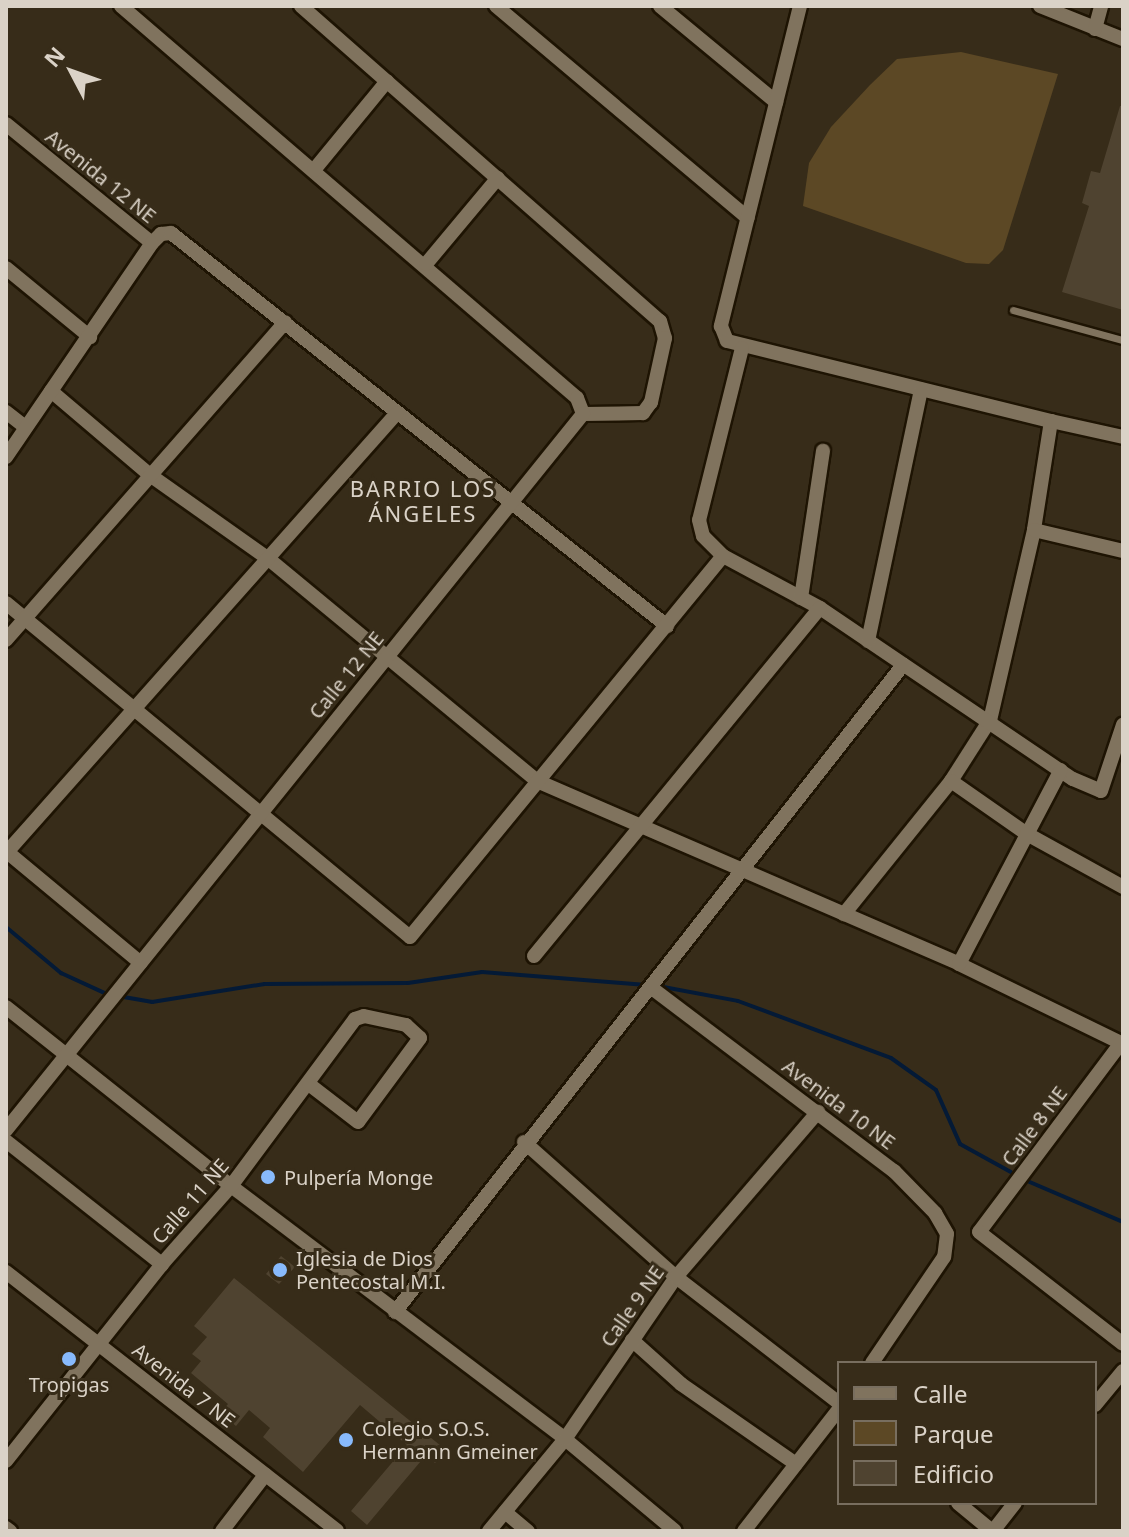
<!DOCTYPE html>
<html>
<head>
<meta charset="utf-8">
<style>
  body { margin:0 }
  #map { position:relative; width:1129px; height:1537px; overflow:hidden; background:#372c19; font-family:"Noto Sans",sans-serif }
  div>[style] { position:absolute }
  [style*='--x'] { left:calc(var(--x)*1px); top:calc(var(--y)*1px); width:calc(var(--w)*1px); rotate:calc(var(--a)*1deg) }
  .green>* { inset:0; background:#5c4825 }
  .stream>* { height:4px; margin:-2px; padding:0 2px; transform-origin:2px; border-radius:2px; background:#041a36 }
  .building>* { inset:0; background:#4f4330 }
  .roads { filter:drop-shadow(2px 0 #1e1403) drop-shadow(-2px 0 #1e1403) drop-shadow(0 2px #1e1403) drop-shadow(0 -2px #1e1403) }
  .lane>* { height:7px; margin:-3.5px; padding:0 3.5px; transform-origin:3.5px; border-radius:3.5px; background:#80735e }
  .street>* { height:14px; margin:-7px; padding:0 7px; transform-origin:7px; border-radius:7px; background:#80735e }
  .dots>* { width:22px; height:22px; translate:-50% -50%; box-sizing:border-box; border:4px solid #372c19; border-radius:50% }
  span { translate:-50% -50%; white-space:nowrap; text-align:center; line-height:1.15; -webkit-text-stroke:6px #372c19; paint-order:stroke }
  .street-label { font-size:20px; color:#dad2c7 }
  .poi-label { font-size:20px; color:#dad2c7 }
  .left { translate:0 -50%; text-align:left }
  .neighbourhood-label { font-size:22px; color:#dad2c7; letter-spacing:2px }
  .frame { position:absolute; inset:0; border:8px solid #dad2c7; pointer-events:none }
  .legend { position:absolute; left:837px; top:1361px; width:260px; height:144px; box-sizing:border-box; background:#372c19; border:2px solid #786e5f; margin:0; padding:10px 14px; list-style:none; font-size:24px; color:#dad2c7 }
  .legend li { display:flex; align-items:center; gap:16px; height:40px }
  .legend b { width:40px; border:2px solid #786e5f }
  .north { position:absolute; left:32px; top:32px; width:80px; height:80px; -webkit-text-stroke:6px #372c19; paint-order:stroke; rotate:311deg; font-size:22px; font-weight:700; line-height:32px; text-align:center; color:#dad2c7 }
  .north::after { content:''; display:block; margin:auto; width:28px; height:36px; background:#dad2c7; clip-path:polygon(50% 0,100% 100%,50% 72%,0 100%) }
</style>
</head>
<body>
<div id="map">
  <div class="green">
    <div style="clip-path:polygon(961px 52px,1058px 74px,1003px 250px,989px 264px,966px 263px,803px 206px,809px 163px,831px 127px,870px 85px,897px 59px)"></div>
  </div>
  <div class="stream">
    <div style="--x:6;--y:927;--w:72;--a:39.9"></div>
    <div style="--x:61;--y:973;--w:53;--a:24.6"></div>
    <div style="--x:658;--y:986;--w:81;--a:10.6"></div>
    <div style="--x:738;--y:1001;--w:163;--a:20.4"></div>
    <div style="--x:891;--y:1058;--w:55;--a:35.4"></div>
    <div style="--x:936;--y:1090;--w:59;--a:66"></div>
    <div style="--x:960;--y:1144;--w:58;--a:28.8"></div>
    <div style="--x:118;--y:996;--w:35;--a:10"></div>
    <div style="--x:152;--y:1002;--w:114;--a:-9.1"></div>
    <div style="--x:265;--y:984;--w:143;--a:-0.4"></div>
    <div style="--x:408;--y:983;--w:75;--a:-8.5"></div>
    <div style="--x:482;--y:972;--w:165;--a:4.5"></div>
    <div style="--x:1025;--y:1180;--w:107;--a:23.2"></div>
  </div>
  <div class="building">
    <div style="clip-path:polygon(1120px 106px,1123px 106px,1123px 310px,1062px 292px,1089px 206px,1082px 203px,1091px 171px,1100px 173px)"></div>
    <div style="clip-path:polygon(281px 1256px,295px 1267px,279px 1284px,266px 1274px)"></div>
    <div style="clip-path:polygon(234px 1278px,446px 1450px,435px 1463px,426px 1455px,367px 1525px,351px 1511px,407px 1445px,360px 1405px,303px 1472px,263px 1437px,270px 1428px,249px 1410px,236px 1426px,220px 1413px,228px 1404px,191px 1373px,201px 1361px,192px 1354px,207px 1337px,194px 1326px)"></div>
  </div>
  <div class="roads">
    <div class="lane">
      <div style="--x:1013;--y:310;--w:114;--a:15.3"></div>
    </div>
    <div class="street">
      <div style="--x:121;--y:6;--w:601;--a:40.68"></div>
      <div style="--x:577;--y:398;--w:17;--a:69"></div>
      <div style="--x:301;--y:6;--w:478;--a:41.3"></div>
      <div style="--x:660;--y:321;--w:18;--a:74"></div>
      <div style="--x:665;--y:338;--w:66;--a:102.3"></div>
      <div style="--x:651;--y:402;--w:14;--a:126"></div>
      <div style="--x:643;--y:413;--w:60;--a:179"></div>
      <div style="--x:496;--y:6;--w:329;--a:40.1"></div>
      <div style="--x:660;--y:6;--w:151;--a:39.6"></div>
      <div style="--x:800;--y:6;--w:330;--a:103.9"></div>
      <div style="--x:721;--y:326;--w:16;--a:68"></div>
      <div style="--x:727;--y:341;--w:334;--a:13.9"></div>
      <div style="--x:1051;--y:421;--w:110;--a:98.9"></div>
      <div style="--x:1034;--y:530;--w:195;--a:103"></div>
      <div style="--x:990;--y:720;--w:72;--a:122.6"></div>
      <div style="--x:951;--y:781;--w:171;--a:128.8"></div>
      <div style="--x:1040;--y:6;--w:89;--a:21.7"></div>
      <div style="--x:1095;--y:29;--w:24;--a:-75"></div>
      <div style="--x:6;--y:124;--w:188;--a:39.2"></div>
      <div style="--x:314;--y:170;--w:115;--a:-50.6"></div>
      <div style="--x:426;--y:264;--w:112;--a:-50.1"></div>
      <div style="--x:6;--y:268;--w:109;--a:39.4"></div>
      <div style="--x:742;--y:348;--w:177;--a:104"></div>
      <div style="--x:699;--y:520;--w:16;--a:76"></div>
      <div style="--x:703;--y:536;--w:28;--a:45"></div>
      <div style="--x:723;--y:556;--w:110;--a:28.2"></div>
      <div style="--x:820;--y:608;--w:305;--a:34.1"></div>
      <div style="--x:1073;--y:779;--w:30;--a:23"></div>
      <div style="--x:1101;--y:791;--w:70;--a:-71.6"></div>
      <div style="--x:51;--y:391;--w:130;--a:40.3"></div>
      <div style="--x:150;--y:475;--w:147;--a:35.3"></div>
      <div style="--x:270;--y:560;--w:347;--a:39.6"></div>
      <div style="--x:537;--y:781;--w:460;--a:23.4"></div>
      <div style="--x:959;--y:964;--w:182;--a:26"></div>
      <div style="--x:6;--y:412;--w:24;--a:38"></div>
      <div style="--x:1051;--y:421;--w:74;--a:12.5"></div>
      <div style="--x:6;--y:457;--w:259;--a:-55.7"></div>
      <div style="--x:152;--y:243;--w:13;--a:-45"></div>
      <div style="--x:161;--y:234;--w:10;--a:-6"></div>
      <div style="--x:171;--y:233;--w:633;--a:38.39"></div>
      <div style="--x:1034;--y:530;--w:91;--a:13.3"></div>
      <div style="--x:801;--y:598;--w:149;--a:-81.5"></div>
      <div style="--x:6;--y:603;--w:524;--a:39.58"></div>
      <div style="--x:410;--y:937;--w:493;--a:-50.6"></div>
      <div style="--x:6;--y:640;--w:423;--a:-48.7"></div>
      <div style="--x:868;--y:641;--w:257;--a:-78.1"></div>
      <div style="--x:951;--y:781;--w:93;--a:34.9"></div>
      <div style="--x:1027;--y:834;--w:110;--a:28.9"></div>
      <div style="--x:6;--y:851;--w:175;--a:39.7"></div>
      <div style="--x:7;--y:852;--w:587;--a:-48.38"></div>
      <div style="--x:534;--y:956;--w:450;--a:-50.6"></div>
      <div style="--x:959;--y:964;--w:219;--a:-62.3"></div>
      <div style="--x:653;--y:989;--w:302;--a:37.1"></div>
      <div style="--x:894;--y:1171;--w:59;--a:45.7"></div>
      <div style="--x:935;--y:1213;--w:24;--a:60"></div>
      <div style="--x:947;--y:1234;--w:23;--a:97"></div>
      <div style="--x:944;--y:1257;--w:128;--a:124.2"></div>
      <div style="--x:6;--y:1007;--w:288;--a:38.5"></div>
      <div style="--x:231;--y:1186;--w:419;--a:37.1"></div>
      <div style="--x:565;--y:1439;--w:143;--a:39.9"></div>
      <div style="--x:1121;--y:1043;--w:236;--a:126.9"></div>
      <div style="--x:979;--y:1232;--w:182;--a:37.9"></div>
      <div style="--x:6;--y:1130;--w:920;--a:-51.14"></div>
      <div style="--x:6;--y:1141;--w:199;--a:38.3"></div>
      <div style="--x:524;--y:1142;--w:203;--a:41.6"></div>
      <div style="--x:676;--y:1277;--w:206;--a:37.7"></div>
      <div style="--x:6;--y:1272;--w:420;--a:38"></div>
      <div style="--x:395;--y:1312;--w:823;--a:-51.86"></div>
      <div style="--x:632;--y:1340;--w:66;--a:41.9"></div>
      <div style="--x:681;--y:1384;--w:140;--a:34.8"></div>
      <div style="--x:1095;--y:1405;--w:44;--a:-50.5"></div>
      <div style="--x:6;--y:1461;--w:251;--a:-51.6"></div>
      <div style="--x:162;--y:1264;--w:104;--a:-48.5"></div>
      <div style="--x:231;--y:1186;--w:208;--a:-53.4"></div>
      <div style="--x:355;--y:1019;--w:9;--a:-18"></div>
      <div style="--x:364;--y:1016;--w:43;--a:12.1"></div>
      <div style="--x:406;--y:1025;--w:19;--a:43"></div>
      <div style="--x:420;--y:1038;--w:104;--a:126.4"></div>
      <div style="--x:358;--y:1122;--w:61;--a:-142.4"></div>
      <div style="--x:958;--y:1503;--w:44;--a:39.5"></div>
      <div style="--x:505;--y:1512;--w:30;--a:40"></div>
      <div style="--x:6;--y:1528;--w:5;--a:37"></div>
      <div style="--x:222;--y:1531;--w:71;--a:-52.5"></div>
      <div style="--x:489;--y:1531;--w:119;--a:-50.4"></div>
      <div style="--x:565;--y:1439;--w:196;--a:-55.6"></div>
      <div style="--x:676;--y:1277;--w:218;--a:-49.3"></div>
      <div style="--x:744;--y:1531;--w:155;--a:-52.1"></div>
      <div style="--x:993;--y:1531;--w:36;--a:-52"></div>
    </div>
  </div>
  <div class="dots">
    <div style="left:268px;top:1177px;background:#88bafc"></div>
    <div style="left:280px;top:1270px;background:#88bafc"></div>
    <div style="left:69px;top:1359px;background:#88bafc"></div>
    <div style="left:346px;top:1440px;background:#88bafc"></div>
  </div>
  <div class="street-label">
    <span style="left:101px;top:176px;rotate:39deg">Avenida 12 NE</span>
    <span style="left:346px;top:675px;rotate:-51deg">Calle 12 NE</span>
    <span style="left:839px;top:1104px;rotate:37deg">Avenida 10 NE</span>
    <span style="left:1034px;top:1126px;rotate:-53deg">Calle 8 NE</span>
    <span style="left:190px;top:1201px;rotate:-49deg">Calle 11 NE</span>
    <span style="left:632px;top:1306px;rotate:-55deg">Calle 9 NE</span>
    <span style="left:184px;top:1385px;rotate:38deg">Avenida 7 NE</span>
  </div>
  <div class="poi-label">
    <span class="left" style="left:284px;top:1177px">Pulpería Monge</span>
    <span class="left" style="left:296px;top:1270px">Iglesia de Dios<br>Pentecostal M.I.</span>
    <span style="left:69px;top:1384px">Tropigas</span>
    <span class="left" style="left:362px;top:1440px">Colegio S.O.S.<br>Hermann Gmeiner</span>
  </div>
  <div class="neighbourhood-label">
    <span style="left:423px;top:501px">BARRIO LOS<br>ÁNGELES</span>
  </div>
  <div class="frame"></div>
  <ul class="legend">
  <li><b style="height:10px;background:#80735e"></b>Calle</li>
  <li><b style="height:22px;background:#5c4825"></b>Parque</li>
  <li><b style="height:22px;background:#4f4330"></b>Edificio</li>
  </ul>
  <div class="north">N</div>
</div>
</body>
</html>
